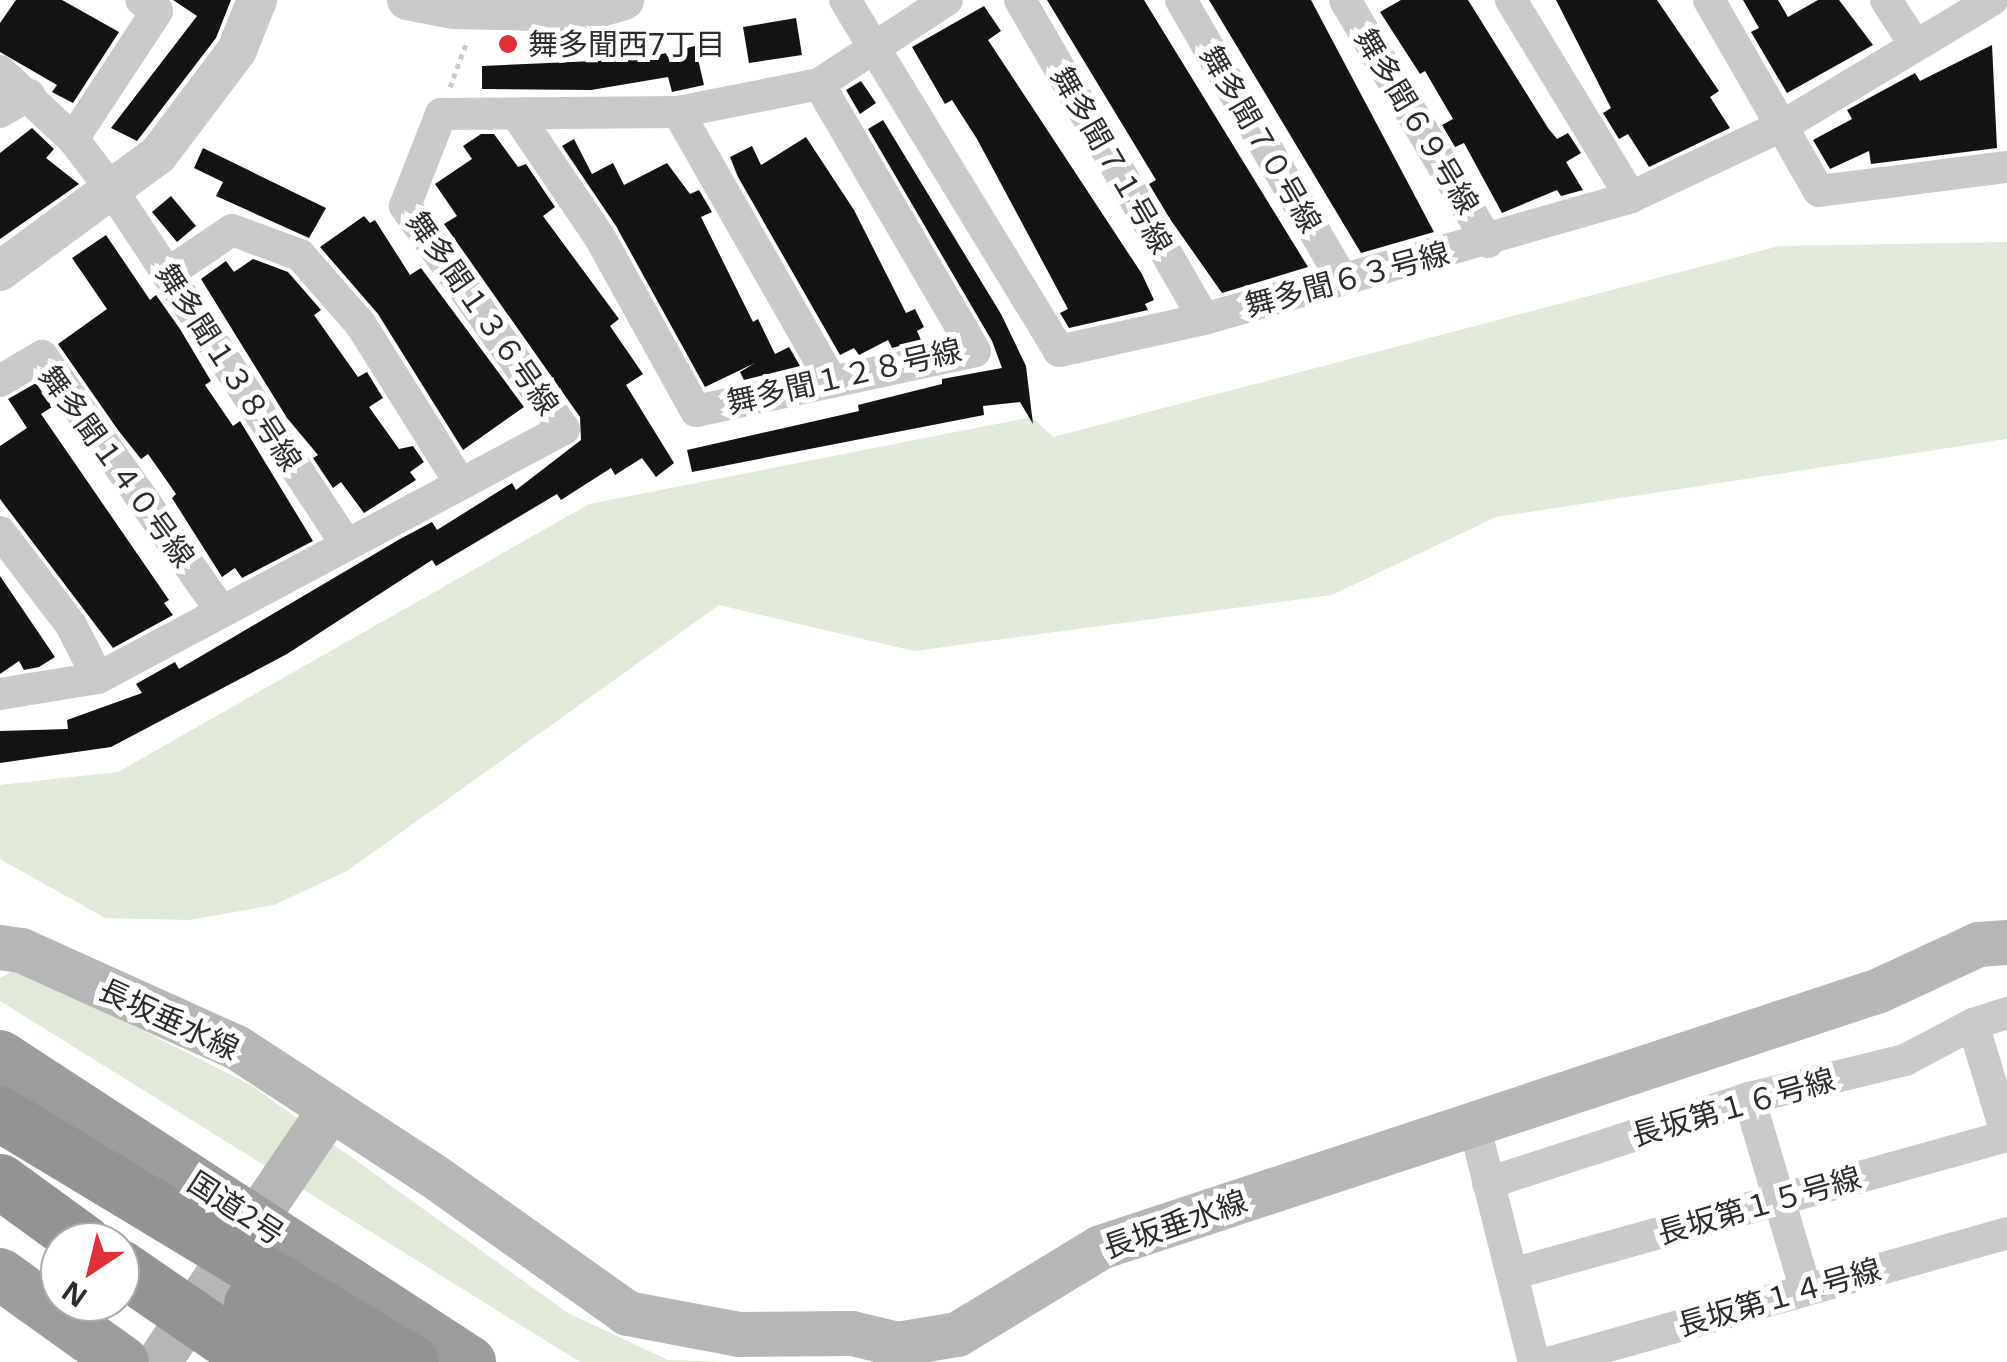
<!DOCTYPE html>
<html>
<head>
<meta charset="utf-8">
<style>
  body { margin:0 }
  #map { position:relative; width:2007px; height:1362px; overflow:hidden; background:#fff; font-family:"Noto Sans","Noto Sans JP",sans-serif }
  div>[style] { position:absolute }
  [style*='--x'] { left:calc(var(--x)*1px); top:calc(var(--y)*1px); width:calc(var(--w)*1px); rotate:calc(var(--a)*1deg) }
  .green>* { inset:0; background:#e1ead9 }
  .building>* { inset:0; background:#131313 }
  .path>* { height:5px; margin-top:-2.5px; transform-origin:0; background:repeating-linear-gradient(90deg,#c9c9c9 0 5px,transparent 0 10px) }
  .minor>* { height:32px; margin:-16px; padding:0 16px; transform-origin:16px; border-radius:16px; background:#c9c9c9 }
  .tertiary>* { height:40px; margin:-20px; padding:0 20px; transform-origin:20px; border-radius:20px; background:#c9c9c9 }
  .secondary>* { height:45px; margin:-22.5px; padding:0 22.5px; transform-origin:22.5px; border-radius:22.5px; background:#b6b6b6 }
  .trunk>* { height:52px; margin:-26px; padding:0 26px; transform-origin:26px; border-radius:26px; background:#9c9c9c }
  .motorway>* { height:55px; margin:-27.5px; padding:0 27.5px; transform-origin:27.5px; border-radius:27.5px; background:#939393 }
  .dots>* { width:28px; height:28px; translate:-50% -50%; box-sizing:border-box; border:5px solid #fff; border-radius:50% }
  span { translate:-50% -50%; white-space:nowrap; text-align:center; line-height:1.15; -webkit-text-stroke:10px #fff; paint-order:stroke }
  .poi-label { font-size:30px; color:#2c2c2c }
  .left { translate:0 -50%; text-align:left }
  .street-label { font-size:30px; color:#2c2c2c }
  .north { position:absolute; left:40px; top:1222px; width:100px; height:100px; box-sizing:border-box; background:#fff; border:2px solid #ababab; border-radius:50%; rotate:215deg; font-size:28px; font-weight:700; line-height:40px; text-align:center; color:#2c2c2c }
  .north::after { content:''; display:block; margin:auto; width:35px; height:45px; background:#e03038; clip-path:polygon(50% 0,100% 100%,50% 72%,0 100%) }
</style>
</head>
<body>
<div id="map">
  <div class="green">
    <div style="clip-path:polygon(2007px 242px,2007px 439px,1496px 517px,1332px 595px,914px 651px,719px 605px,347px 871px,274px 905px,189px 920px,105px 918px,0 859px,0 785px,118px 772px,589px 504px,1032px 417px,1053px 437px,1779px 246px)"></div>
    <div style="clip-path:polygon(18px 968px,251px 1085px,568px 1313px,668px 1360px,732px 1362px,580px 1362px,0 1001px,0 978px)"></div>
  </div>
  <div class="building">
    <div style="clip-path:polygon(16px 0,62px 0,119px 32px,73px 103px,52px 92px,57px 85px,0 52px,0 23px)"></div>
    <div style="clip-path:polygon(173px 0,231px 0,216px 38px,137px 141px,111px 128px,197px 16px)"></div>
    <div style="clip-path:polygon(1047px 0,1144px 0,1308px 267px,1222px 293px,1170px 219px,1149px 184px,1156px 180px)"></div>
    <div style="clip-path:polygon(1209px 0,1311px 0,1434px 232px,1361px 253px)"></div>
    <div style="clip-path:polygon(1401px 0,1468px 0,1548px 128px,1557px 139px,1568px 133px,1581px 153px,1566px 162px,1583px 190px,1561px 196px,1557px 190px,1502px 213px,1464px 143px,1455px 147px,1442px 125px,1453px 119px,1425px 71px,1420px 74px,1380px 12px)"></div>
    <div style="clip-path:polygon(1556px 0,1657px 0,1719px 91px,1710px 97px,1730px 128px,1649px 167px,1628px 134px,1619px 139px,1603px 113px,1611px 108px)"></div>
    <div style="clip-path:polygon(1743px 0,1778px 0,1788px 17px,1818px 0,1839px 0,1873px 45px,1787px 93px,1751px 32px,1759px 28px)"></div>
    <div style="clip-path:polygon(984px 6px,1001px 31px,988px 40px,1142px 274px,1154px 300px,1145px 304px,1148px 310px,1069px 328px,1060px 313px,1068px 309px,977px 139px,952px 100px,945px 104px,912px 47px)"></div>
    <div style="clip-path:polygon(796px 18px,802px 55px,749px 63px,743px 27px)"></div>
    <div style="clip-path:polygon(1992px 45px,1997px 148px,1871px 164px,1869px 151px,1830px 169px,1813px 140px,1852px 119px,1847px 110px,1915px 73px,1920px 81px)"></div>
    <div style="clip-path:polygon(695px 46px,704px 85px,672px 92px,668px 77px,591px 90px,482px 89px,482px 66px,641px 59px)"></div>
    <div style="clip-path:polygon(861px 81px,876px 103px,860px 114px,846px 90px)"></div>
    <div style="clip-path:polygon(883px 120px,1001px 314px,1026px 366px,1033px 424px,1020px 402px,983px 406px,984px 415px,692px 472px,687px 450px,859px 411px,858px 405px,942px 384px,942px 379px,1002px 368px,992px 341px,868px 129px)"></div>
    <div style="clip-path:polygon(32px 128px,54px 149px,46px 158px,79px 184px,0 239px,0 153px)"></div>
    <div style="clip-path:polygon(481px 134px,494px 134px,518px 167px,526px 164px,555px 207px,543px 216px,619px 319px,610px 326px,643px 374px,626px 385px,674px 463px,656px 477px,642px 458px,615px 475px,611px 468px,561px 500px,557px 494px,436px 566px,432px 560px,287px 654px,111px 747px,0 763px,0 731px,68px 729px,67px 720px,142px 693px,136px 684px,175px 662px,179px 669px,400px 539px,432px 522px,437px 530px,512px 483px,516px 490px,581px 440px,580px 417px,444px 224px,457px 216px,435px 184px,472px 159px,463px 146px)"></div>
    <div style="clip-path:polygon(806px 137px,854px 210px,906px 313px,915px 309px,924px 327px,917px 331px,921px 340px,892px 348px,888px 340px,859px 355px,854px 348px,840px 355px,738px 177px,730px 157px,752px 146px,761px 165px)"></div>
    <div style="clip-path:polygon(574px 139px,592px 174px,613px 163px,624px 185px,667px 163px,690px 194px,699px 190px,712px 212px,701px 217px,753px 322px,758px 319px,775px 354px,789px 347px,800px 366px,744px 380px,740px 372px,755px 363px,705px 387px,616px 226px,562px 146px)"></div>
    <div style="clip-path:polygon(203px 148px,326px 208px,309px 238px,216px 196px,223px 182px,194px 168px)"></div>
    <div style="clip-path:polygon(171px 196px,196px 226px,177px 242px,152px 212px)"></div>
    <div style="clip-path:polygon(364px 216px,370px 223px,375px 220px,410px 275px,421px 268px,524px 407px,463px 450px,378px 314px,320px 247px)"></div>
    <div style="clip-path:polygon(106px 235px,150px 300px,156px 295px,180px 329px,211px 381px,205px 385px,233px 426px,240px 421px,313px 541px,242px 578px,235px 568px,222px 577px,172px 498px,176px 494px,148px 454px,141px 459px,118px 430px,58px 344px,107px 309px,72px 258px)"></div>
    <div style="clip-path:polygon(253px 259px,288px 272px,321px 310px,314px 315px,358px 377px,367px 372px,383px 398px,369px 407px,399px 449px,413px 446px,424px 462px,410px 472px,416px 480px,364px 513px,341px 482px,333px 488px,313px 458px,318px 455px,287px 418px,201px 279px,226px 261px,234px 272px)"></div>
    <div style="clip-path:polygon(36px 383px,52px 407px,41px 414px,169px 600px,164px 603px,173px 615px,113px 648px,0 499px,0 446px,27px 428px,8px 399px)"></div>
    <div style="clip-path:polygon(0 576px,55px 657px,39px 667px,24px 670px,19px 661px,0 674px)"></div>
  </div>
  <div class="path">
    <div style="--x:450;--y:87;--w:49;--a:-69.7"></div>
  </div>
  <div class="minor">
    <div style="--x:845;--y:0;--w:411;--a:58.6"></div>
    <div style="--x:1059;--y:351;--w:148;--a:-12.4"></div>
    <div style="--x:1204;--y:319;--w:444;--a:-15.9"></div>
    <div style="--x:1631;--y:197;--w:169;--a:-25.2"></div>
    <div style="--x:1784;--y:125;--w:243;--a:-31"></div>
    <div style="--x:1020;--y:0;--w:368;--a:60"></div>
    <div style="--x:1181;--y:0;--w:320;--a:60"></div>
    <div style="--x:1345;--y:0;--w:281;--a:59.4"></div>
    <div style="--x:1511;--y:0;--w:231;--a:58.7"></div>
    <div style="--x:1709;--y:0;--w:220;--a:60.1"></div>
    <div style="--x:1819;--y:191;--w:190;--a:-7.3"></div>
    <div style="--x:1886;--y:0;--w:54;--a:57.2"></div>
    <div style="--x:0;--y:71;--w:100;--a:43"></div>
    <div style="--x:73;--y:139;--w:64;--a:52.6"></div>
    <div style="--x:112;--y:190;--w:424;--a:56.5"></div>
    <div style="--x:0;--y:112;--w:34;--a:-30"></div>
    <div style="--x:678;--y:112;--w:311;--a:60.3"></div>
    <div style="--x:519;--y:118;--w:143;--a:55.9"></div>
    <div style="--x:599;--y:236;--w:200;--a:61"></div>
    <div style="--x:696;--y:411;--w:285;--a:-12.1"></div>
    <div style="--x:975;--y:351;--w:309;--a:-120.3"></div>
    <div style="--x:73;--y:139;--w:153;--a:-56.7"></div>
    <div style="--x:157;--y:11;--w:19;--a:-145"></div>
    <div style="--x:167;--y:274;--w:78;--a:-34.1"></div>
    <div style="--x:232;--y:230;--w:72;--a:20.2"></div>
    <div style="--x:300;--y:255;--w:93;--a:48.9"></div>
    <div style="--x:361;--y:325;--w:184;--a:57.9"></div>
    <div style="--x:0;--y:381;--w:49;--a:-30.8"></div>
    <div style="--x:42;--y:356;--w:312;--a:54.9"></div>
    <div style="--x:0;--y:532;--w:117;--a:52.6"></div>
    <div style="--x:71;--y:625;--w:59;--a:63"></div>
    <div style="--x:0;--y:694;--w:99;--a:-9.3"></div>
    <div style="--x:98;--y:678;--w:528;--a:-28.12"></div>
    <div style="--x:564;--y:429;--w:274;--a:-125.5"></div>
    <div style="--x:405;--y:206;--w:99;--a:-68.6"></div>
    <div style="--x:441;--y:114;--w:237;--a:-0.5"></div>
    <div style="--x:678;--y:112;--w:144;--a:-11.2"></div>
    <div style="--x:819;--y:84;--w:153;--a:-33.3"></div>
    <div style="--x:1749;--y:1098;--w:200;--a:73.5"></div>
    <div style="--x:1474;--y:1124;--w:245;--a:75.9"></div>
    <div style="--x:1488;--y:1183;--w:274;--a:-18"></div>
    <div style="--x:1749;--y:1098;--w:161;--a:-13.7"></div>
    <div style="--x:1905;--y:1060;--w:77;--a:-27.9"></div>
    <div style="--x:1512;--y:1274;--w:514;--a:-15.58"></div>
    <div style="--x:2007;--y:1136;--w:117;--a:-106.9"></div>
    <div style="--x:1973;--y:1024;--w:36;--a:-18"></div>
    <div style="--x:1552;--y:1362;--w:473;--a:-15.8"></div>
  </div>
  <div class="tertiary">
    <div style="--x:407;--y:0;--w:48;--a:10.8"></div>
    <div style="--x:454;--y:9;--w:129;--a:1.3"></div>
    <div style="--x:583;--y:12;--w:43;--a:-16.3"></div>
    <div style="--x:0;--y:271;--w:196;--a:-36.3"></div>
    <div style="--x:158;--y:155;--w:131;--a:-53"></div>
    <div style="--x:237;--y:50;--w:54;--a:-68.2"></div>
  </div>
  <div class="secondary">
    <div style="--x:0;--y:947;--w:21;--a:8"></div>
    <div style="--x:21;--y:950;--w:236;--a:24.3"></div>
    <div style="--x:236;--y:1047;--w:233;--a:33.1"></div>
    <div style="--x:431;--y:1174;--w:240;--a:35.3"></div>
    <div style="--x:627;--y:1313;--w:113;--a:10.7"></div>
    <div style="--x:738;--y:1334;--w:114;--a:-0.5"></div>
    <div style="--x:852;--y:1333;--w:46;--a:13.7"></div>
    <div style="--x:897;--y:1344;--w:61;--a:-9.5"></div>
    <div style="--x:957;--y:1334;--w:167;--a:-31.3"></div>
    <div style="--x:1100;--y:1247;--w:820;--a:-18.26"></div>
    <div style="--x:1879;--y:990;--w:109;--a:-24.9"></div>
    <div style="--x:1978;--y:944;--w:29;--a:-4"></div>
    <div style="--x:158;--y:1362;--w:302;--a:-55.8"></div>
  </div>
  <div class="trunk">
    <div style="--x:0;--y:1056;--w:561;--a:33.07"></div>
    <div style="--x:0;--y:1274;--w:151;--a:35.6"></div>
  </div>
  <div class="motorway">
    <div style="--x:0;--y:1114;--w:480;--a:31.1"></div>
    <div style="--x:0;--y:1181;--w:104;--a:36"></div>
    <div style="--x:120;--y:1267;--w:168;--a:34.5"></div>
    <div style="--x:251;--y:1304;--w:100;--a:35.3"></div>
  </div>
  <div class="dots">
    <div style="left:508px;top:44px;background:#e03038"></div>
  </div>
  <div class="poi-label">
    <span class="left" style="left:528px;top:44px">舞多聞西7丁目</span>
  </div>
  <div class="street-label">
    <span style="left:1417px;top:121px;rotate:59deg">舞多聞６９号線</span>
    <span style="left:1261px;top:139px;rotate:60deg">舞多聞７０号線</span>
    <span style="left:1112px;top:160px;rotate:60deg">舞多聞７１号線</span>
    <span style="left:1347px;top:279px;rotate:-15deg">舞多聞６３号線</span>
    <span style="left:483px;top:313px;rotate:55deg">舞多聞１３６号線</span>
    <span style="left:229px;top:367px;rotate:57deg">舞多聞１３８号線</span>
    <span style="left:844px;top:376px;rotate:-13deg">舞多聞１２８号線</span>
    <span style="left:117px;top:466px;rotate:54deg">舞多聞１４０号線</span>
    <span style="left:169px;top:1019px;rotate:25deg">長坂垂水線</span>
    <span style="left:1733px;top:1107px;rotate:-16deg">長坂第１６号線</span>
    <span style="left:1759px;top:1205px;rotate:-16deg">長坂第１５号線</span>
    <span style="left:236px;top:1208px;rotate:33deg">国道2号</span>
    <span style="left:1175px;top:1224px;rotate:-19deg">長坂垂水線</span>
    <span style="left:1779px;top:1297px;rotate:-16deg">長坂第１４号線</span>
  </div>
  <div class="north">N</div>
</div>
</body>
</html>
